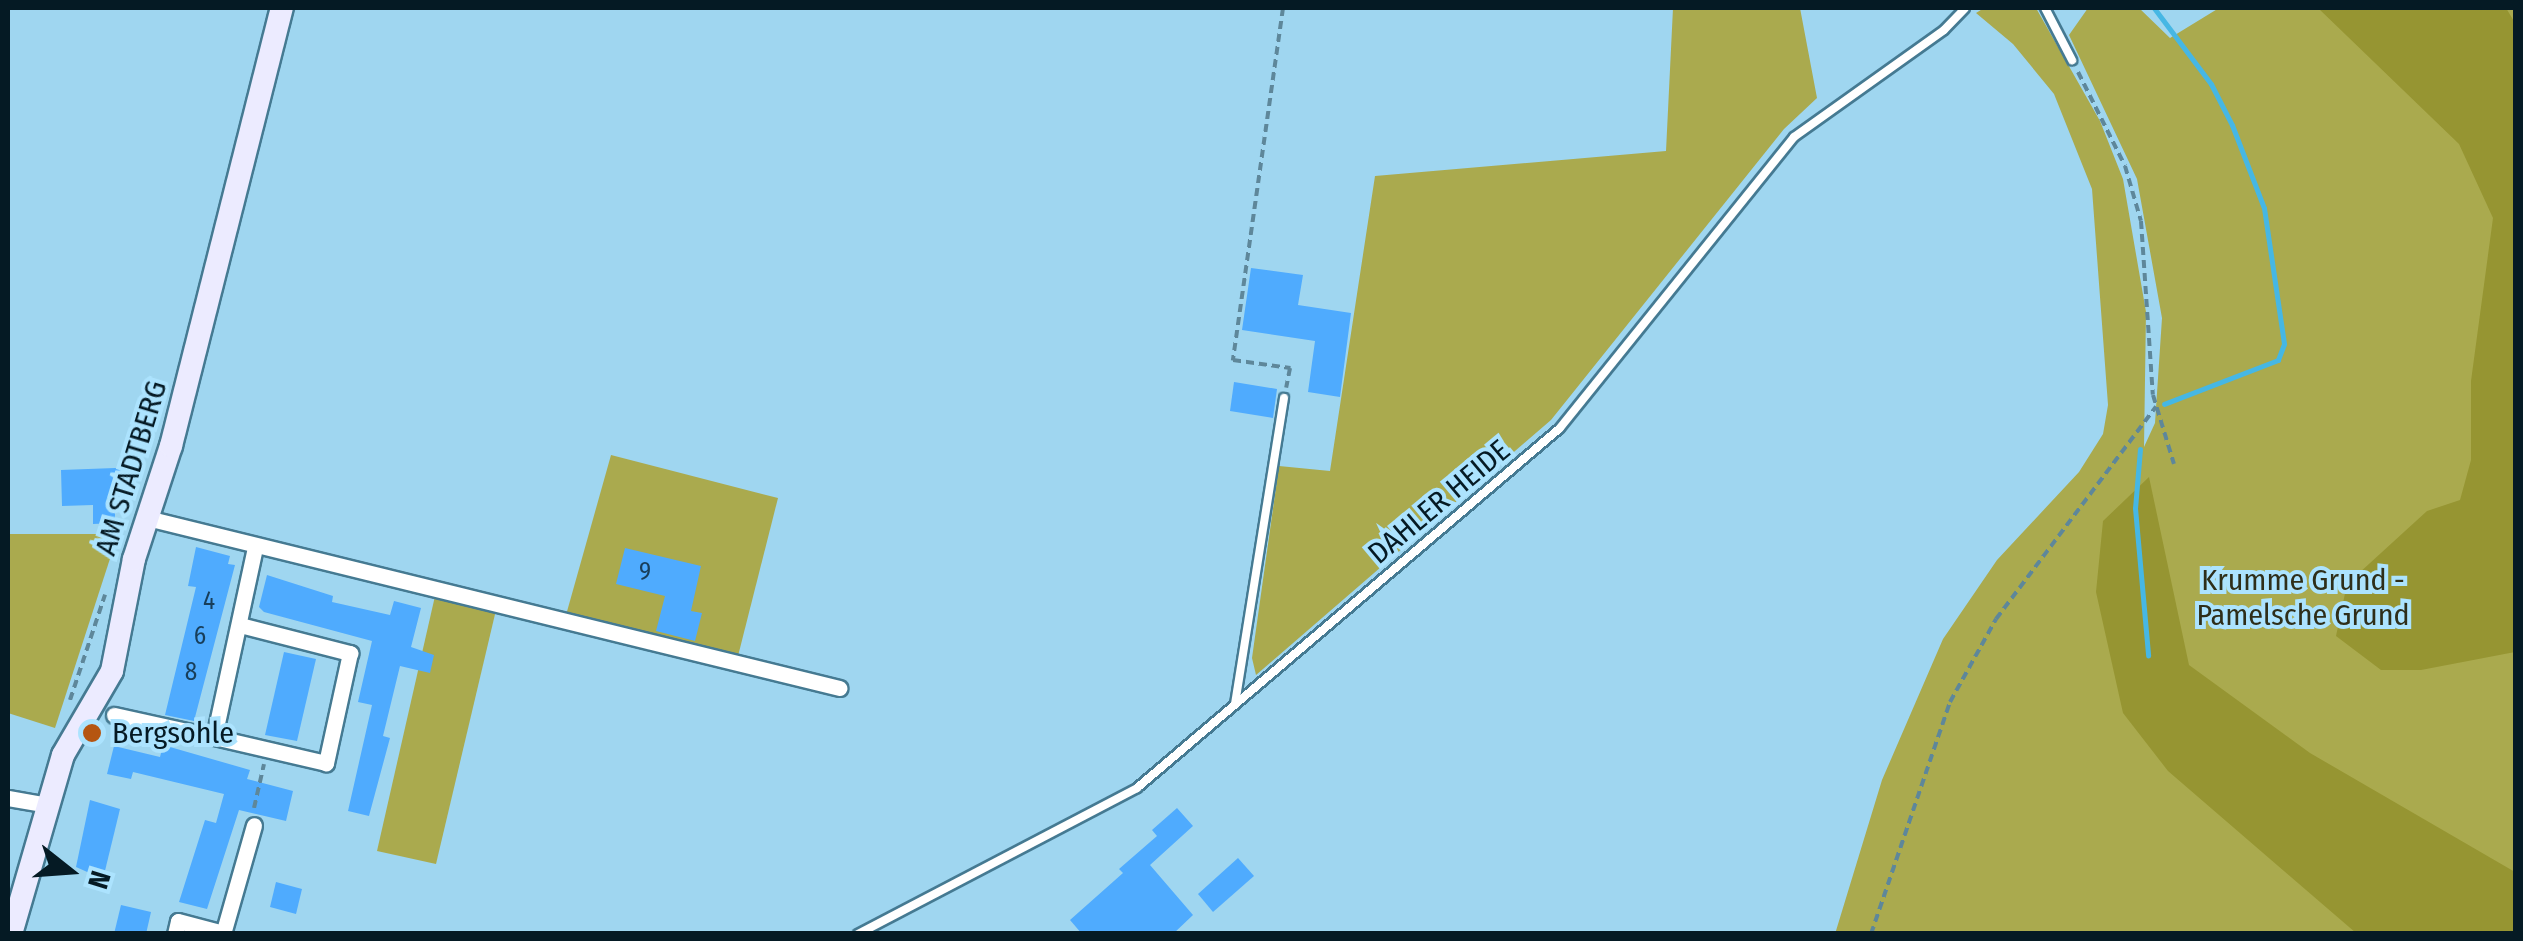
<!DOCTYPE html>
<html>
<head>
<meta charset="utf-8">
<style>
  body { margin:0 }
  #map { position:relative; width:2523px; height:941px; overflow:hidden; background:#9fd6f0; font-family:"Fira Sans Condensed",sans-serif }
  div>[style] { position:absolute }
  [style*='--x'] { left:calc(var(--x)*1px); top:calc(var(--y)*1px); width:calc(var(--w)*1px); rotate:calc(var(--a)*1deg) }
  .green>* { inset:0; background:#aaaa4e }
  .forest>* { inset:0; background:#969532 }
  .stream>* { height:5px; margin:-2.5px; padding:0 2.5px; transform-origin:2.5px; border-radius:2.5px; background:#46b7e4 }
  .building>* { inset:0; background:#4fabfe }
  .path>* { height:4px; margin-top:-2px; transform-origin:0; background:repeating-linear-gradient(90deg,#5e879a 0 8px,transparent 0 13px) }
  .roads { filter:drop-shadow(2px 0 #457a92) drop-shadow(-2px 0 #457a92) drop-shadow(0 2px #457a92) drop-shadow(0 -2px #457a92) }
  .lane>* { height:8px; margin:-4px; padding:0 4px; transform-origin:4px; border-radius:4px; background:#fff }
  .street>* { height:15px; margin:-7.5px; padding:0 7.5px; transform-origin:7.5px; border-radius:7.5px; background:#fff }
  .secondary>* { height:22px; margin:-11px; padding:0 11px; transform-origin:11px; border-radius:11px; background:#ecebff }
  .dots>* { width:28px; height:28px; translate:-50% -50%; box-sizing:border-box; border:5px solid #ace3fe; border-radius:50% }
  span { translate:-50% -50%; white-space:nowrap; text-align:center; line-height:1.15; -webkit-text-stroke:8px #ace3fe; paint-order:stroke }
  .number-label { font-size:25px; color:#183e5a }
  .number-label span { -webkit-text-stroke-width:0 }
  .street-label { font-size:30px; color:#051a24 }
  .park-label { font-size:30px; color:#2e2e19 }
  .poi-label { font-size:30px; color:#051a24 }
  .left { translate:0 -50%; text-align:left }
  .frame { position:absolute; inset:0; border:10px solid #051a24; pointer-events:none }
  .north { position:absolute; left:20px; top:821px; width:100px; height:100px; -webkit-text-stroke:8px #ace3fe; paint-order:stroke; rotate:107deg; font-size:28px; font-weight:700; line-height:40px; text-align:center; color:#051a24 }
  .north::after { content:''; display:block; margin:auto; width:35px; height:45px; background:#051a24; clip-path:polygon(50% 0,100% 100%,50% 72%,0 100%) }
</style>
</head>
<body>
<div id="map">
  <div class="green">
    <div style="clip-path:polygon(1673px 8px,1800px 8px,1817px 98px,1784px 129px,1551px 420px,1256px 675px,1252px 658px,1279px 466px,1330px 471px,1375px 176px,1666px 151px)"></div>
    <div style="clip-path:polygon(1984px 8px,2036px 8px,2100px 121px,2123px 179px,2146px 312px,2144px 447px,2155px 423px,2162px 318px,2137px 179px,2069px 35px,2088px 8px,2139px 8px,2170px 38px,2219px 8px,2515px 8px,2515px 933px,1835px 934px,1882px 780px,1943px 639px,1997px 560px,2079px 472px,2103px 434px,2108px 405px,2092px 189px,2054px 94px,2013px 44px,1976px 13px)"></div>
    <div style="clip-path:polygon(611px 455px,778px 498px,737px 660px,566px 615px)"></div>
    <div style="clip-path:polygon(8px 534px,118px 534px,55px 728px,8px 713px)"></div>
    <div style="clip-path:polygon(435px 596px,496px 610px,436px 864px,377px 851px)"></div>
  </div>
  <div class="forest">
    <div style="clip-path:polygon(2318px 8px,2506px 8px,2515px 23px,2515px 652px,2421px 670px,2381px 670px,2336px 636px,2347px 584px,2427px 511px,2460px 500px,2471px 460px,2471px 381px,2493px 218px,2459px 144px)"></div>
    <div style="clip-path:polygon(2149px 477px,2189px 665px,2310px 753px,2515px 872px,2515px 933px,2356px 933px,2168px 771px,2123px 713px,2096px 592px,2103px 521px)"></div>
  </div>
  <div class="stream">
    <div style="--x:2154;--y:8;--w:95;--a:53.1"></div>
    <div style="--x:2211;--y:84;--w:46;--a:62.9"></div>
    <div style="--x:2232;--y:125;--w:89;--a:68.9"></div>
    <div style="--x:2264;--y:208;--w:137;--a:81.6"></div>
    <div style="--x:2284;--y:344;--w:17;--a:111"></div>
    <div style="--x:2278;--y:360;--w:122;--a:158.9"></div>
    <div style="--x:2140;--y:449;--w:59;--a:94.8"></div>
    <div style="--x:2135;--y:508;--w:148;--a:84.9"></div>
  </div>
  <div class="building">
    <div style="clip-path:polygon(1251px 268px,1303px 275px,1298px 305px,1351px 313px,1340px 397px,1308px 392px,1315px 341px,1242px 330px)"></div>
    <div style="clip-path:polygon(1234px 382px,1277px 389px,1273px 418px,1230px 411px)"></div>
    <div style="clip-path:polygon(142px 467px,139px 481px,115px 482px,115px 523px,93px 524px,93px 505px,62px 506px,61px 470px)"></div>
    <div style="clip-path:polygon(196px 547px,230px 556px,228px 564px,235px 565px,194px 721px,165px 715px,196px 587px,188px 586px)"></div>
    <div style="clip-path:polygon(625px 548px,701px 566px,691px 611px,702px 613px,695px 641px,656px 631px,665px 596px,616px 584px)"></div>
    <div style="clip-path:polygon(267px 575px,333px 596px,332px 602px,390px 615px,394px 601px,421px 608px,411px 647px,434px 655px,430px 673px,400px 666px,383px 736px,390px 738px,369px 816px,348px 811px,372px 705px,358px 702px,372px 641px,264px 612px,259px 607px)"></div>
    <div style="clip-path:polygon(284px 652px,316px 659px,297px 741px,265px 735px)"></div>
    <div style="clip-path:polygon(163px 745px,250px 770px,247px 779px,293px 791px,286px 821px,239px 810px,207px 909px,179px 902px,205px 820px,216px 823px,224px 794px,133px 772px,131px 779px,107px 774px,114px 746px,160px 757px)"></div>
    <div style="clip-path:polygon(90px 800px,120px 809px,103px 879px,76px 867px)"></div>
    <div style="clip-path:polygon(1177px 808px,1193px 826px,1150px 865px,1193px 915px,1173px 934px,1082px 934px,1070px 920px,1123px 873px,1119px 869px,1157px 836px,1152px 830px)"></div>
    <div style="clip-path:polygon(1238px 858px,1254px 876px,1213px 912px,1198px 894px)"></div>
    <div style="clip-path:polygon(276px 882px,302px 889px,296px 914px,270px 907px)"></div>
    <div style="clip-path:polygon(121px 905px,151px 912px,146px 934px,114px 934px)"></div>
  </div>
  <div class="path">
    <div style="--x:1283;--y:8;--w:356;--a:98.1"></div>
    <div style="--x:1233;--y:360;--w:58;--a:8"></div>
    <div style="--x:1290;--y:368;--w:20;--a:101"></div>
    <div style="--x:2078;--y:72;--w:105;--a:63.4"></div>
    <div style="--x:2125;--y:166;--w:57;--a:73.8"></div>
    <div style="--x:2141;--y:221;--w:174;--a:86.1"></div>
    <div style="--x:2153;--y:395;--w:72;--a:73.1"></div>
    <div style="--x:70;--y:700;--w:111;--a:-71.6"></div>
    <div style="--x:254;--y:808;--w:45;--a:-77.2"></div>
    <div style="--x:1871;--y:934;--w:245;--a:-71.2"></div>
    <div style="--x:1950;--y:702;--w:95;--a:-61"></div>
    <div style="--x:1996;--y:619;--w:266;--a:-53"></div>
  </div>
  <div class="roads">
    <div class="lane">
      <div style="--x:2045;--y:8;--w:59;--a:62.6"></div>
      <div style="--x:1235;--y:704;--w:310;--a:-80.9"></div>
      <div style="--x:858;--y:934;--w:315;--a:-27.6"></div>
      <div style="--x:1137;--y:788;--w:555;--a:-40.4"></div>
      <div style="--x:1560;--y:428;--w:373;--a:-51.2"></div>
      <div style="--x:1794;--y:137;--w:184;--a:-35.5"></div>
      <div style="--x:1944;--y:30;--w:30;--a:-46"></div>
    </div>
    <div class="street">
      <div style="--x:147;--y:518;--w:713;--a:13.8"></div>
      <div style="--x:240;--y:625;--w:114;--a:14.3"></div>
      <div style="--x:350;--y:653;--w:113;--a:102.3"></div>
      <div style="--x:326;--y:763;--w:115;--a:-166.9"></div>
      <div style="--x:214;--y:737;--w:194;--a:-77.8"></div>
      <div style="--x:114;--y:715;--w:102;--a:12.4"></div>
      <div style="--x:8;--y:798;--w:40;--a:10"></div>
      <div style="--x:175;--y:934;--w:13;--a:-77"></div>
      <div style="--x:178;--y:921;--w:47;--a:14.9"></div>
      <div style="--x:223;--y:934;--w:113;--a:-74.1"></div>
    </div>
    <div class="secondary">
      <div style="--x:11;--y:934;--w:186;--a:-73.8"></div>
      <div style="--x:63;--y:755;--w:97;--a:-59.7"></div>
      <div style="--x:112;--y:671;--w:114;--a:-78.9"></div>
      <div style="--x:134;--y:559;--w:119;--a:-71.9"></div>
      <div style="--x:171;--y:446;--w:452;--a:-75.8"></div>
    </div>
  </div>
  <div class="dots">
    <div style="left:92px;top:733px;background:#b55511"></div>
  </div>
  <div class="number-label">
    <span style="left:645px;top:572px">9</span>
    <span style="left:209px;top:601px">4</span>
    <span style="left:200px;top:636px">6</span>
    <span style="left:191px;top:672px">8</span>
  </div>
  <div class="street-label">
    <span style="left:131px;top:468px;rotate:-73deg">AM STADTBERG</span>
    <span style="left:1439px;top:502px;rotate:-40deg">DAHLER HEIDE</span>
  </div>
  <div class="park-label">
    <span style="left:2303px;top:597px">Krumme Grund -<br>Pamelsche Grund</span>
  </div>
  <div class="poi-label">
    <span class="left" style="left:112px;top:733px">Bergsohle</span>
  </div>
  <div class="frame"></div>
  <div class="north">N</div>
</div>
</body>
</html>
